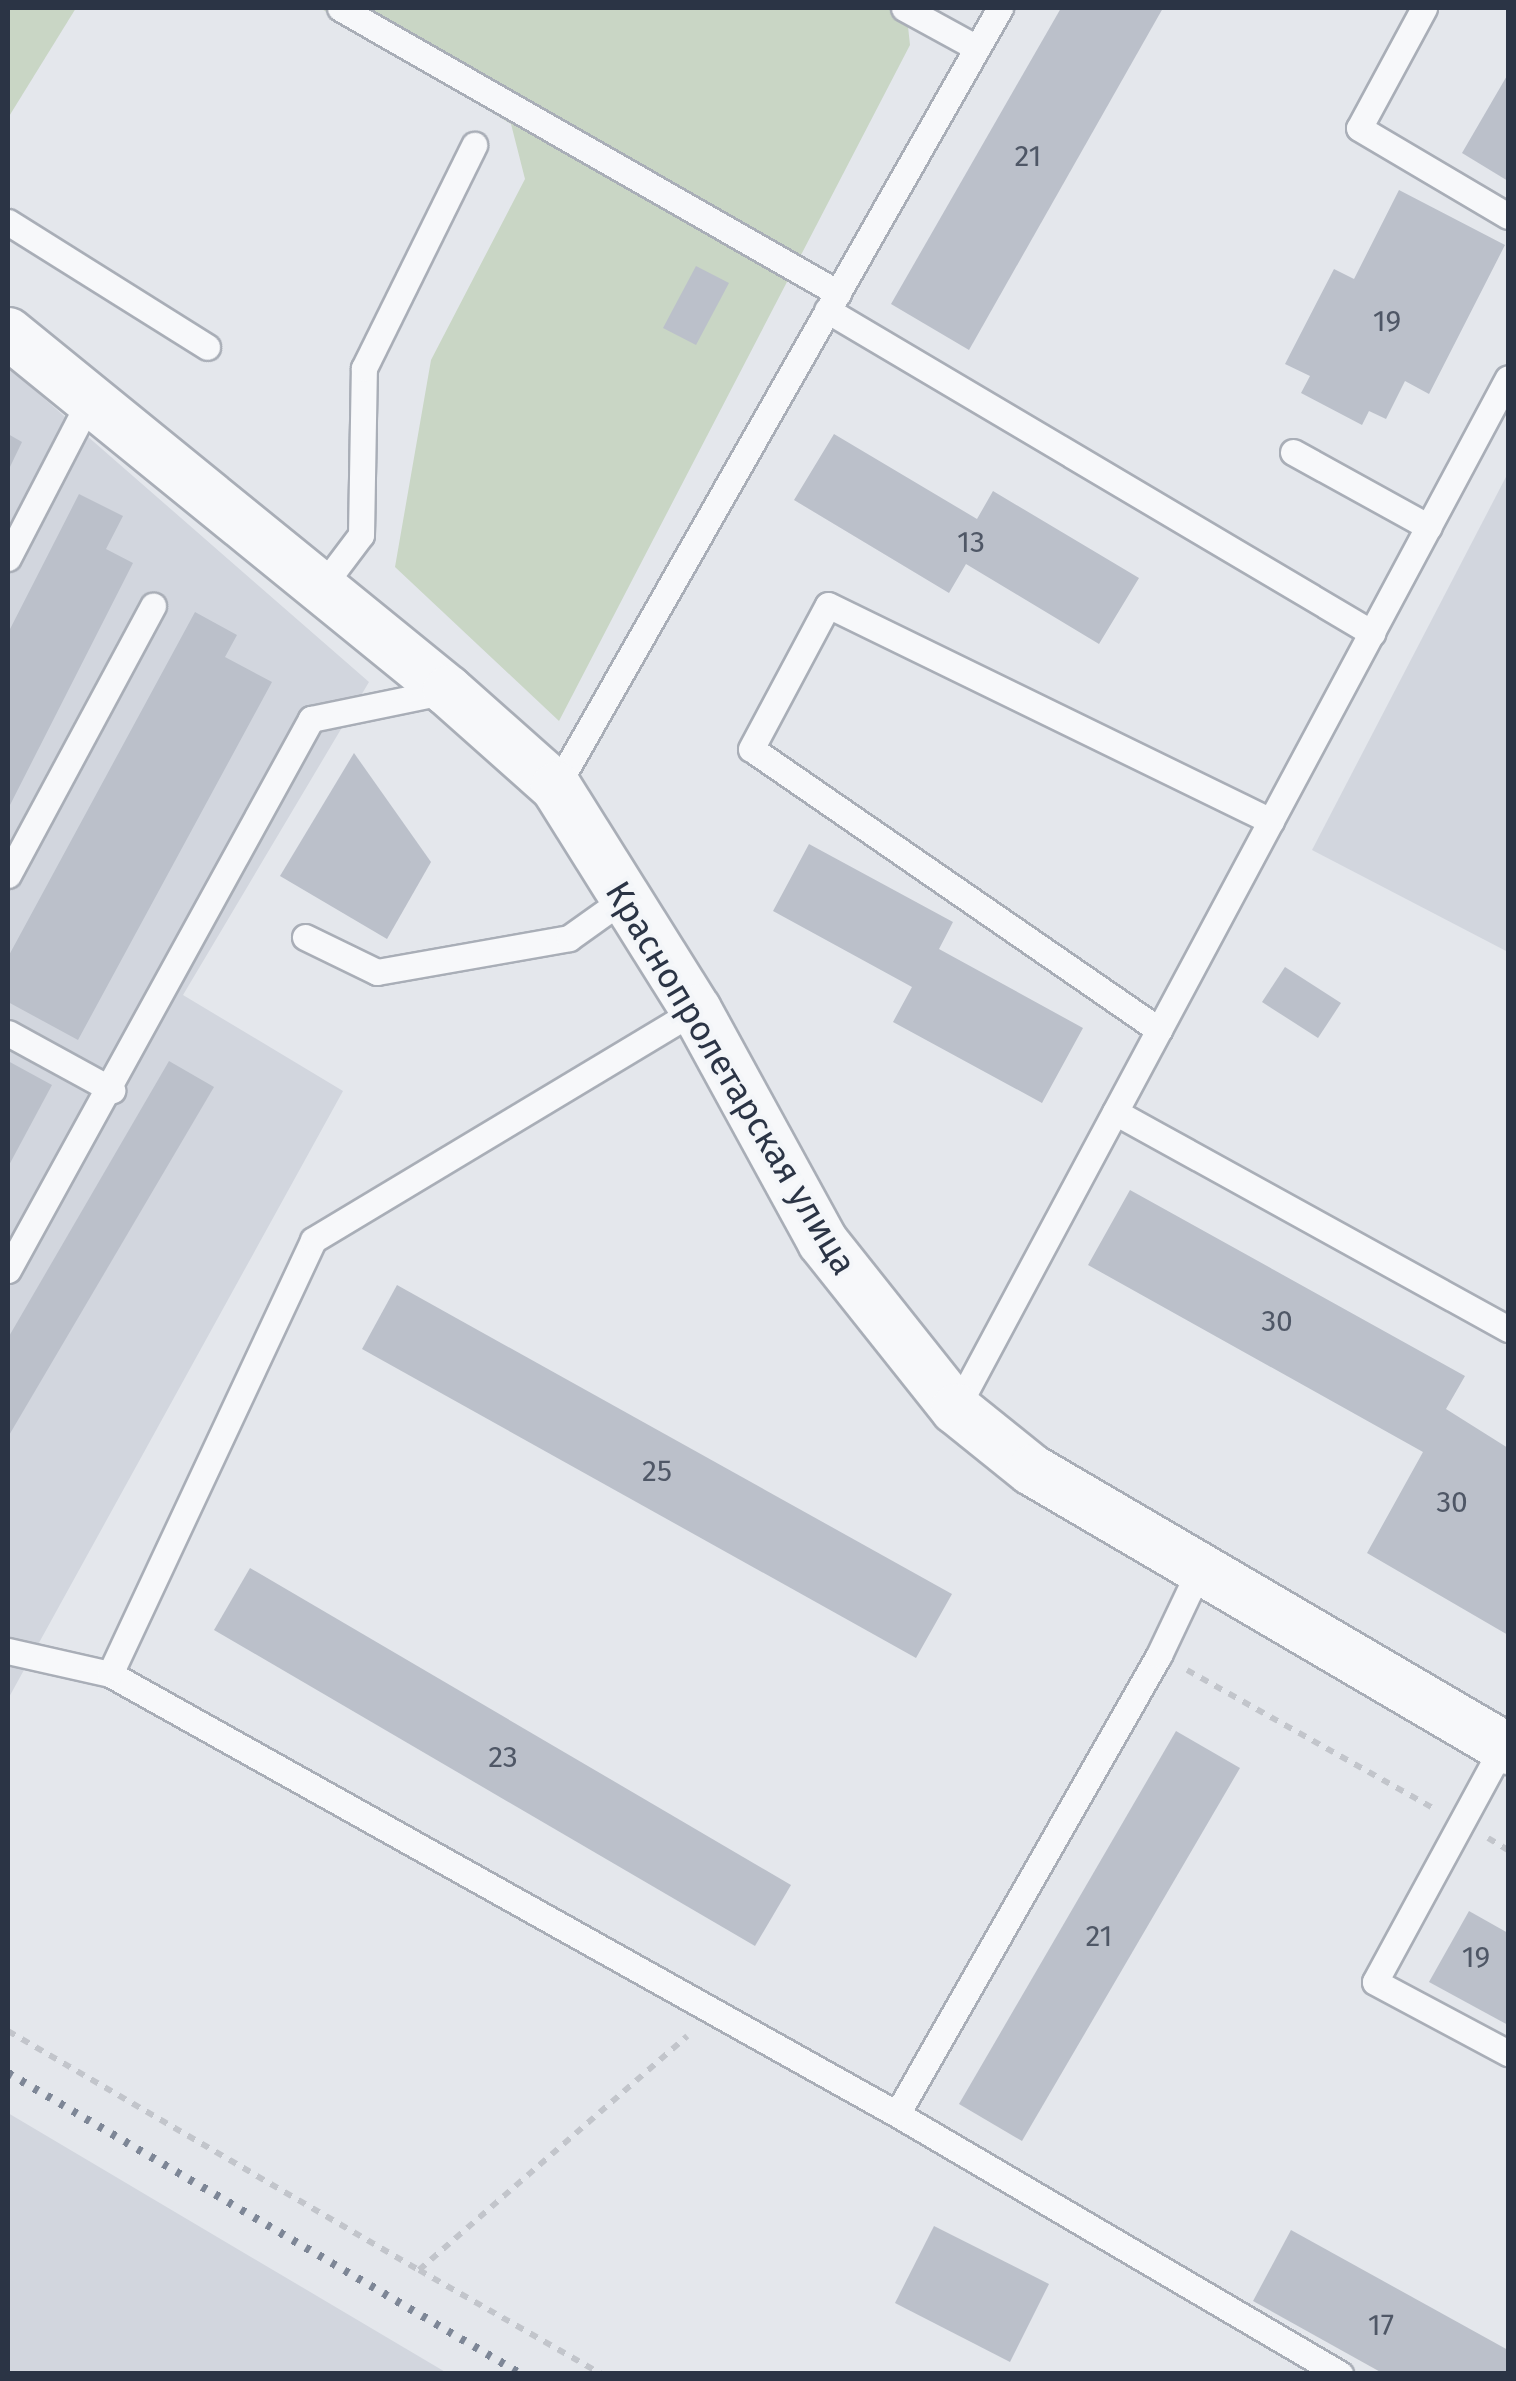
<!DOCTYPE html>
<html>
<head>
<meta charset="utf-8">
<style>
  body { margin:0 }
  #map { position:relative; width:1516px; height:2381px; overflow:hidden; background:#e4e7ec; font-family:"Fira Sans",sans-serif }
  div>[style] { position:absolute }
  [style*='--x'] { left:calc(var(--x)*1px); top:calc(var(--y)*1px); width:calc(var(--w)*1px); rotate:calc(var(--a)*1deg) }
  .built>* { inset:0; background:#d2d6de }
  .green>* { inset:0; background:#c9d6c5 }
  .building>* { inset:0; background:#bbc0ca }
  .path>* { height:6px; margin-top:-3px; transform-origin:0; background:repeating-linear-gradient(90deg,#c2c5cb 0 8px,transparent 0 16px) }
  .roads { filter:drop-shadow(2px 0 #a9aeb7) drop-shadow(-2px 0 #a9aeb7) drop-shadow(0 2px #a9aeb7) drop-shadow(0 -2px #a9aeb7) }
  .service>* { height:25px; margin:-12.5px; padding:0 12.5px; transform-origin:12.5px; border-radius:12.5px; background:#f7f8fa }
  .minor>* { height:50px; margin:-25px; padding:0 25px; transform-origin:25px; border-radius:25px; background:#f7f8fa }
  .rail>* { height:8px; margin-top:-4px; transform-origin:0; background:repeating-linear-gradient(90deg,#7d8696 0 5px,transparent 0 15px) }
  span { translate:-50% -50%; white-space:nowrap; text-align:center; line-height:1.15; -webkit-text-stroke:8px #f4f6f9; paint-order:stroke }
  .number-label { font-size:30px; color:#4f5766 }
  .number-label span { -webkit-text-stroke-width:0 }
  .street-label { font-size:35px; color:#2b3445 }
  .frame { position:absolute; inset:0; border:10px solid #2b3445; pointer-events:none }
</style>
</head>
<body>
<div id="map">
  <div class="built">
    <div style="clip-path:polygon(8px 367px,369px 682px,183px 995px,343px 1091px,8px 1699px)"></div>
    <div style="clip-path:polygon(1508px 473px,1508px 952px,1312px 850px)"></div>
    <div style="clip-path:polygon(8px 2113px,447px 2373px,8px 2373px)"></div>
  </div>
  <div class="green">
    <div style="clip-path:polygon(8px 8px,76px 8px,8px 118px)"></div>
    <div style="clip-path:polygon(320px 8px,906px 8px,910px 45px,559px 721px,395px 567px,431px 360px,525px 179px,511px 124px)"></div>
  </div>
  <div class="building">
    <div style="clip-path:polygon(1061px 8px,1163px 8px,969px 350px,891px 304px)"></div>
    <div style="clip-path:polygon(1508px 74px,1508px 181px,1462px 153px)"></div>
    <div style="clip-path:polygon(1399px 190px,1505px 245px,1429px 394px,1405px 381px,1386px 419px,1369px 411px,1362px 425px,1301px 393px,1310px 376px,1285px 364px,1334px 269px,1354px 279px)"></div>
    <div style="clip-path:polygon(696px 266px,729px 283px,696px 345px,663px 328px)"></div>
    <div style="clip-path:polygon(8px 434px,22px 442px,8px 471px)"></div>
    <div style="clip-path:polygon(834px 434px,977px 519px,993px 491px,1139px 578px,1099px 644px,966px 564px,949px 593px,794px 500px)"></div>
    <div style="clip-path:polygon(79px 494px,123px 516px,106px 549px,133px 563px,8px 809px,8px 633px)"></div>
    <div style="clip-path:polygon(195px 612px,237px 635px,225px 657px,272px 682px,78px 1040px,8px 1002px,8px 957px)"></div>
    <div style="clip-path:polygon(354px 753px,431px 862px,387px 939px,280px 876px)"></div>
    <div style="clip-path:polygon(809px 844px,953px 922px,939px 949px,1083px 1028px,1042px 1103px,893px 1022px,912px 987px,773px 911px)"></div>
    <div style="clip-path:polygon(1285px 967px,1341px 1003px,1318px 1038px,1262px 1002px)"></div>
    <div style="clip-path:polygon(8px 1061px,52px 1085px,8px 1167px)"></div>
    <div style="clip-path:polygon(169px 1061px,214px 1087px,8px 1437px,8px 1338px)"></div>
    <div style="clip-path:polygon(1130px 1190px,1465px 1376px,1446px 1409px,1508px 1448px,1508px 1635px,1367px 1553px,1423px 1452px,1088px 1265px)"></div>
    <div style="clip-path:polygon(397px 1285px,952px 1594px,916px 1658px,362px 1349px)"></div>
    <div style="clip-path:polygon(250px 1568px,791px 1885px,755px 1946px,214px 1630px)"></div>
    <div style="clip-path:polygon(1176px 1731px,1240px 1768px,1022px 2141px,959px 2104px)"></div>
    <div style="clip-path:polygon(1469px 1911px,1508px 1933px,1508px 2025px,1429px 1982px)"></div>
    <div style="clip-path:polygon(934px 2226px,1049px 2284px,1010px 2362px,895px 2303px)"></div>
    <div style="clip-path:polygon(1291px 2230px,1508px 2350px,1508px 2374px,1384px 2374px,1253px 2301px)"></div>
  </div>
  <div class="path">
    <div style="--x:1187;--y:1670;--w:282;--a:29.3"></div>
    <div style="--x:1488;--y:1838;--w:23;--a:31"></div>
    <div style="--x:8;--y:2031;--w:475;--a:30.2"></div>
    <div style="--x:419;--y:2270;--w:356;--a:-41.1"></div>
    <div style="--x:419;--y:2270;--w:210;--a:29.7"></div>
  </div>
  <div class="roads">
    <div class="service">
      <div style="--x:340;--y:8;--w:574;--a:29.78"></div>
      <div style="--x:904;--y:8;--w:83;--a:28.7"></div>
      <div style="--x:1424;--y:8;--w:136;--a:118.4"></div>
      <div style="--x:1359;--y:128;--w:173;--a:30.6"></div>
      <div style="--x:8;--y:222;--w:235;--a:32.1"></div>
      <div style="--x:827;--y:310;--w:634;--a:30.65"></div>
      <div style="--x:1293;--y:452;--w:155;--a:28.9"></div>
      <div style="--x:8;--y:558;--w:178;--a:-62.6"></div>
      <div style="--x:321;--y:588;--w:66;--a:-53"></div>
      <div style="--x:361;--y:535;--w:167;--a:-89"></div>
      <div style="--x:364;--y:368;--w:249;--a:-63.7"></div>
      <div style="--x:556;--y:787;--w:897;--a:-60.32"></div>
      <div style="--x:8;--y:875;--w:306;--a:-61.7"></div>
      <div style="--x:305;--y:937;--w:80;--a:25.9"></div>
      <div style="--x:377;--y:972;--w:195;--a:-10"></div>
      <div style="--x:569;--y:938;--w:69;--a:-35.5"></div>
      <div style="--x:1159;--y:1030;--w:495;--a:-145.4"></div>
      <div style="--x:751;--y:749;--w:163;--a:-61.9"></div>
      <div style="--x:828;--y:605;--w:493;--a:26"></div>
      <div style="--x:8;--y:1033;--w:119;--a:28.7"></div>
      <div style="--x:1115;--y:1112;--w:449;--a:28.9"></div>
      <div style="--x:8;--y:1270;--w:629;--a:-61.19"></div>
      <div style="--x:311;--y:719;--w:140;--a:-11.6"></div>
      <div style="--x:956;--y:1409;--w:1169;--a:-61.84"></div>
      <div style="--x:8;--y:1651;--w:105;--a:12.7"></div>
      <div style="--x:110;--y:1674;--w:902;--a:29.21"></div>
      <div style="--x:897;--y:2114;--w:514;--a:30.41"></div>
      <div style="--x:110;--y:1674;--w:479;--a:-64.9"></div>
      <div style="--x:313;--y:1240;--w:447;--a:-31"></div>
      <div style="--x:1503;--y:1746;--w:268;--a:118.5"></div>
      <div style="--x:1375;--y:1982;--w:151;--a:28.1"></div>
      <div style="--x:897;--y:2114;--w:529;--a:-60.28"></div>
      <div style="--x:1159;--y:1655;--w:91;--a:-64.6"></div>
    </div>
    <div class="minor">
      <div style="--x:8;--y:333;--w:567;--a:39.13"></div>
      <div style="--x:448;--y:691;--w:144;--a:41.6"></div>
      <div style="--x:556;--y:787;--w:263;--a:57.9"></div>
      <div style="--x:696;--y:1010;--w:264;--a:61.3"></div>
      <div style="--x:823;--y:1242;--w:213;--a:51.5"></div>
      <div style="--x:956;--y:1409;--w:97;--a:38.8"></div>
      <div style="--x:1032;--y:1470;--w:552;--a:30.38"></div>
    </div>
  </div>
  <div class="rail">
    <div style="--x:8;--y:2073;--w:595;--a:30.4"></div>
  </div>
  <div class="number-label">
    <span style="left:1028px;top:156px">21</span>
    <span style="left:1387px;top:321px">19</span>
    <span style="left:971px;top:542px">13</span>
    <span style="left:1277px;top:1321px">30</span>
    <span style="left:657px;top:1471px">25</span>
    <span style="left:1452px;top:1502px">30</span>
    <span style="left:503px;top:1757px">23</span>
    <span style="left:1099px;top:1936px">21</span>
    <span style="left:1476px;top:1957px">19</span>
    <span style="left:1381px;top:2325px">17</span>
  </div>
  <div class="street-label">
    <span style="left:731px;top:1078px;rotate:59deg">Краснопролетарская улица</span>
  </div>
  <div class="frame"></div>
</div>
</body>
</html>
